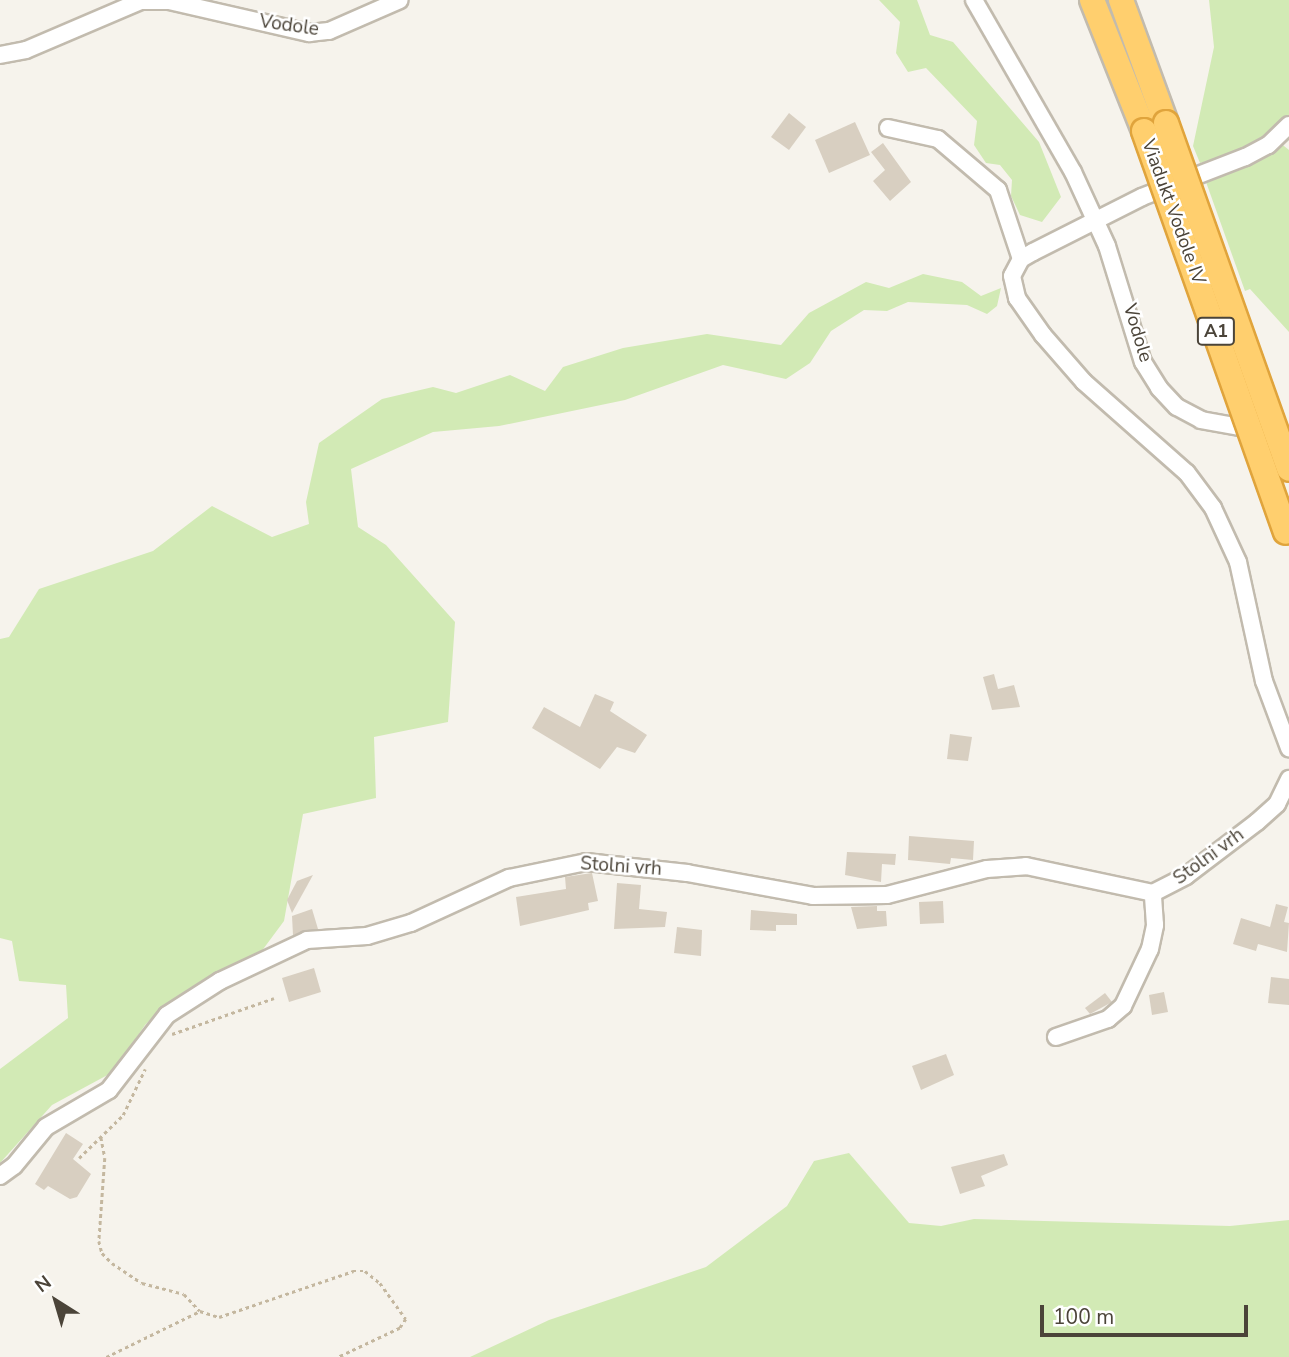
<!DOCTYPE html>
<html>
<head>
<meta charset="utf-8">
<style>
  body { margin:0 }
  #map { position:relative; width:1289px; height:1357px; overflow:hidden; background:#f6f3ec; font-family:"Nunito Sans",sans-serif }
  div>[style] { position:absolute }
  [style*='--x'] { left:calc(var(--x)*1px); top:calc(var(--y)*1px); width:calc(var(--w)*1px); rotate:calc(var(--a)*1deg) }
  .green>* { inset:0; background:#d2eab5 }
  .building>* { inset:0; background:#d8cfc1 }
  .path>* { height:2.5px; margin-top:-1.25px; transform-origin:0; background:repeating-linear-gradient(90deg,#c4b79f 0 3.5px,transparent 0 7px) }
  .roads { filter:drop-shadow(2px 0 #c2bbae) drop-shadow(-2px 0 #c2bbae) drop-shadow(0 2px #c2bbae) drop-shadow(0 -2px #c2bbae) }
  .minor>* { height:16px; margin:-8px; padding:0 8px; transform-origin:8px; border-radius:8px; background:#fff }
  .highway>* { height:24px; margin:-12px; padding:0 12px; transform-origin:12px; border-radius:12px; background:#ffcf6e }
  .bridges { filter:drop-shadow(2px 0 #e0a43c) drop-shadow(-2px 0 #e0a43c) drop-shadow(0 2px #e0a43c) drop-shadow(0 -2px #e0a43c) }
  .highway-bridge>* { height:24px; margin:-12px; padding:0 12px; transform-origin:12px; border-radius:12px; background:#ffcf6e }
  span { translate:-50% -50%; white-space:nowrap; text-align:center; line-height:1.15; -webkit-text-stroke:5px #fff; paint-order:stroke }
  .shield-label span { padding:2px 5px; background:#fff; border:2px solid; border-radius:5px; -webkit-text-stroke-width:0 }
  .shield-label { font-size:18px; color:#4b4439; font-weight:700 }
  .street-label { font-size:19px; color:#4b4439 }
  .north { position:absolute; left:21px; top:1266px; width:70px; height:70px; -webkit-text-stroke:5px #fff; paint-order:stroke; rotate:323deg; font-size:19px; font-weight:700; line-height:28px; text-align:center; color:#4b4439 }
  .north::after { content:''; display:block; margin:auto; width:24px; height:32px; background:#4b4439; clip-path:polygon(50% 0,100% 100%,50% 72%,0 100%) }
  .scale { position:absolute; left:1040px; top:1305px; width:208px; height:32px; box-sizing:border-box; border:4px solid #4b4439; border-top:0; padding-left:9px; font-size:21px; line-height:24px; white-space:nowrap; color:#4b4439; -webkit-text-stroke:5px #fff; paint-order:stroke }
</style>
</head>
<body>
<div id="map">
  <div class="green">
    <div style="clip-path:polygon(879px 0,917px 0,930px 35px,953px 42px,1039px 142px,1061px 197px,1042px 222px,1020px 215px,1011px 196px,1012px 180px,1000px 165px,986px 163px,974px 145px,977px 121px,926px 68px,908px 72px,896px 53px,900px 22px)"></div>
    <div style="clip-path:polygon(1209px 0,1289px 0,1289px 117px,1278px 131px,1240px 153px,1200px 163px,1193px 146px,1214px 47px)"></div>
    <div style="clip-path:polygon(1279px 142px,1289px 150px,1289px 332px,1250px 289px,1245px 291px,1206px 182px)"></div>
    <div style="clip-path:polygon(923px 274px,962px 282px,981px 296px,1001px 288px,997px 306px,987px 314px,967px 305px,908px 302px,887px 311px,864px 310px,831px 331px,810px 363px,786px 379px,723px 365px,625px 400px,499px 426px,433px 432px,351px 469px,358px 527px,386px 545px,455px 622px,448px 722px,374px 737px,376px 798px,303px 814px,284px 921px,261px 952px,166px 1004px,145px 1025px,113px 1072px,52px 1105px,0 1163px,0 1069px,68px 1018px,66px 985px,19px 981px,12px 941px,0 938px,0 639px,9px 637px,39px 589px,153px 551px,212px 506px,272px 537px,309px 524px,306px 502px,319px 443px,382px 399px,433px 387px,456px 393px,510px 375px,545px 391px,563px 367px,623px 348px,707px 334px,781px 345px,809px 313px,866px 282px,889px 288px)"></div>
    <div style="clip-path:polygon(849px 1153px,909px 1223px,941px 1226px,974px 1219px,1230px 1226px,1289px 1220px,1289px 1357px,470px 1357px,549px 1320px,706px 1267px,787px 1206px,814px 1161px)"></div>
  </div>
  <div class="building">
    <div style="clip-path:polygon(789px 113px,806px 127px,789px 150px,771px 137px)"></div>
    <div style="clip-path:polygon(855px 122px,870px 155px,829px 173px,815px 140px)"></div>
    <div style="clip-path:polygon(883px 143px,911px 182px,890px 201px,873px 181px,885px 170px,871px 152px)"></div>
    <div style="clip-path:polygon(994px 674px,998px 689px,1014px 685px,1020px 707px,992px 710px,983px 677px)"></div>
    <div style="clip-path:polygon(595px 694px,614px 702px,610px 711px,647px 735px,635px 753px,617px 747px,600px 769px,532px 728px,544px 707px,580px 727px)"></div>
    <div style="clip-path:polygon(950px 734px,972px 737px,968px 761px,947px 759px)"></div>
    <div style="clip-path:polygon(909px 836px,974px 841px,973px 860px,951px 858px,950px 864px,908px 860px)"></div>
    <div style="clip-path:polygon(847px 852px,896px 854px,895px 865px,882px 864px,881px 882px,845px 875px)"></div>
    <div style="clip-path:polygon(592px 873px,598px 901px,588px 903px,589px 910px,520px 926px,516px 897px,566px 889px,565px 877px)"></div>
    <div style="clip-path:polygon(313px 875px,292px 913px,287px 900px,297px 881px)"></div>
    <div style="clip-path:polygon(617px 883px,641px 885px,639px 909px,667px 912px,665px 927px,614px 929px)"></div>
    <div style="clip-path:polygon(943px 901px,944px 923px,920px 924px,919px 902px)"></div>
    <div style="clip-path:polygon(1276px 904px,1288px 907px,1284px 922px,1289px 923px,1287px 952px,1258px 944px,1256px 951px,1233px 944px,1241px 918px,1270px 927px)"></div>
    <div style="clip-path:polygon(877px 906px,877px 911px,886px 911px,887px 926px,857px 929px,851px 907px)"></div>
    <div style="clip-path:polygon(312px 909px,318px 929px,293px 935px,292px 916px)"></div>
    <div style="clip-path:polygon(751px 910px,797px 914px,797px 925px,776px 925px,776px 931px,750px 930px)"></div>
    <div style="clip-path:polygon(677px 927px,702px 930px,701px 956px,674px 953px)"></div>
    <div style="clip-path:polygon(314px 968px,321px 992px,289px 1002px,282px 978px)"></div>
    <div style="clip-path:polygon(1271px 977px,1289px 979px,1289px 1005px,1268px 1003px)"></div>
    <div style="clip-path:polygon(1164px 992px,1168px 1012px,1152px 1015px,1149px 995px)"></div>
    <div style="clip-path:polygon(1105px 993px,1112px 1002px,1090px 1014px,1085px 1008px)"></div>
    <div style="clip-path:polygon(946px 1054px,954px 1075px,921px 1090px,912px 1066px)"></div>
    <div style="clip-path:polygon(66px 1133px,83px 1144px,73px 1159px,91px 1174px,77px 1197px,70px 1199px,48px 1186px,44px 1190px,35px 1184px)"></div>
    <div style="clip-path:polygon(1004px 1154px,1008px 1165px,981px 1176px,985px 1186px,960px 1194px,951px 1167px)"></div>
  </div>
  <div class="path">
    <div style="--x:172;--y:1034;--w:108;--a:-19.4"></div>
    <div style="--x:101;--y:1137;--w:21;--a:79"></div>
    <div style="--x:105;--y:1158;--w:83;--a:94.1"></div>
    <div style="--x:99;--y:1241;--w:12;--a:76"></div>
    <div style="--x:102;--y:1253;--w:14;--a:45"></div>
    <div style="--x:112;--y:1263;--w:36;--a:34"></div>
    <div style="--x:142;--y:1283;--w:43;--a:14.7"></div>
    <div style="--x:184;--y:1294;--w:23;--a:47"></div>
    <div style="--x:200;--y:1311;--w:20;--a:18"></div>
    <div style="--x:219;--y:1317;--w:142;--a:-18.9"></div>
    <div style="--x:353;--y:1271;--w:12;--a:0"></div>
    <div style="--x:365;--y:1271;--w:19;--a:39"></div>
    <div style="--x:380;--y:1283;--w:44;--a:54.2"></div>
    <div style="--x:406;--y:1319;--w:11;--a:124"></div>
    <div style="--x:400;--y:1328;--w:68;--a:154.6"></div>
    <div style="--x:79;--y:1158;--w:62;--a:-44.3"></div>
    <div style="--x:123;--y:1115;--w:51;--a:-64.4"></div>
    <div style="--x:106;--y:1357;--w:105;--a:-26.1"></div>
  </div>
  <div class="roads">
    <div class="minor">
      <div style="--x:974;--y:0;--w:198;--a:60.1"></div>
      <div style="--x:1073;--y:172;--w:81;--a:65.3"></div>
      <div style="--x:1107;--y:246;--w:121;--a:72.8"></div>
      <div style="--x:1143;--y:362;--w:31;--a:58"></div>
      <div style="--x:1159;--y:388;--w:26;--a:47"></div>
      <div style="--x:1177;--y:407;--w:27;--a:28"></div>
      <div style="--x:1201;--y:420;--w:56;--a:10.3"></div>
      <div style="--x:0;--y:55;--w:26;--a:-11"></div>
      <div style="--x:26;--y:50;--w:125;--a:-23.1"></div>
      <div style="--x:141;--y:1;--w:28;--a:0"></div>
      <div style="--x:169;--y:1;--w:144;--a:12.9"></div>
      <div style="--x:309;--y:33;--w:20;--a:-6"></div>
      <div style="--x:329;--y:31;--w:77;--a:-23.6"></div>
      <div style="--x:1289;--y:125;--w:29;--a:136"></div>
      <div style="--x:1268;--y:145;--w:26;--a:152"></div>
      <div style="--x:1245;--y:157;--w:110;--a:158.8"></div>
      <div style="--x:1142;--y:197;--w:122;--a:153.2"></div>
      <div style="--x:1033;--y:252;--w:14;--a:150"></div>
      <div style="--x:1021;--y:259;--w:19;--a:118"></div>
      <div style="--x:1012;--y:276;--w:23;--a:77"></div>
      <div style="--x:1017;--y:298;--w:45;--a:54.9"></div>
      <div style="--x:1043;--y:335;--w:62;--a:48.9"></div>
      <div style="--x:1084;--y:382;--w:137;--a:41.5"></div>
      <div style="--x:1187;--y:473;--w:44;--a:53.4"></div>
      <div style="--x:1213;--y:508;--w:60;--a:65.2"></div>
      <div style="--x:1238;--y:562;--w:122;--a:77.7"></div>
      <div style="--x:1264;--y:681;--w:72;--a:69.5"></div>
      <div style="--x:888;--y:128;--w:51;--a:12.4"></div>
      <div style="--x:938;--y:139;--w:79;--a:40.4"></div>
      <div style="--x:998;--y:190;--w:73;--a:71.6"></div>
      <div style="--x:1056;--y:1037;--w:55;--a:-19.1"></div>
      <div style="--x:1108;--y:1019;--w:20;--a:-41"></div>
      <div style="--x:1123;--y:1006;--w:63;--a:-64.7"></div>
      <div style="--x:1150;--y:949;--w:25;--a:-78"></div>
      <div style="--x:1155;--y:925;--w:32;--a:-94"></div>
      <div style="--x:0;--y:1176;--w:17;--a:-36"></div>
      <div style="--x:14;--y:1166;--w:50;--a:-50.6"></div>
      <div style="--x:46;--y:1127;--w:73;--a:-30.4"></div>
      <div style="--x:109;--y:1090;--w:95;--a:-52.3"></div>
      <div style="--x:167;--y:1015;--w:63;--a:-32.7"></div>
      <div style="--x:220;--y:981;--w:96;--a:-25.2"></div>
      <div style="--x:307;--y:940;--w:60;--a:-3.8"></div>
      <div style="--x:367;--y:936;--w:46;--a:-16.5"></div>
      <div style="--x:411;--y:923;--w:108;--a:-24.7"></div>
      <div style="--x:509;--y:878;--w:79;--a:-11.7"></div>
      <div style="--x:586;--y:862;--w:102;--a:6.2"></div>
      <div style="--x:687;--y:873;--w:128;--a:10.3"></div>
      <div style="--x:813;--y:896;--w:74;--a:-0.8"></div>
      <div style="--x:887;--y:895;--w:103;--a:-14.6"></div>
      <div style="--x:987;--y:869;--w:39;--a:-4"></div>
      <div style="--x:1026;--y:866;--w:130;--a:12"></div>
      <div style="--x:1153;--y:893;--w:37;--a:-27"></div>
      <div style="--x:1186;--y:876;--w:89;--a:-37.3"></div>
      <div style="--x:1257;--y:822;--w:27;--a:-42"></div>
      <div style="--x:1277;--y:804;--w:28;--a:-64"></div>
    </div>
    <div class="highway">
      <div style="--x:1092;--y:0;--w:141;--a:68.3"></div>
      <div style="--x:1121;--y:0;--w:131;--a:69.9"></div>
    </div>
  </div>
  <div class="bridges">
    <div class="highway-bridge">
      <div style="--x:1166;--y:123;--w:367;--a:70.4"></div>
      <div style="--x:1144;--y:131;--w:425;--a:70.5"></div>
    </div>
  </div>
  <div class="shield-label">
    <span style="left:1216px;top:331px">A1</span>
  </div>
  <div class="street-label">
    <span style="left:289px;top:26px;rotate:8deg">Vodole</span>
    <span style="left:1173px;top:212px;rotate:70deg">Viadukt Vodole IV</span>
    <span style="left:1137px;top:333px;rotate:73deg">Vodole</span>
    <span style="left:1209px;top:857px;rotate:-36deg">Stolni vrh</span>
    <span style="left:621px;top:867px;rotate:4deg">Stolni vrh</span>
  </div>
  <div class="north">N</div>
  <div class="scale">100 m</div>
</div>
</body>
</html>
